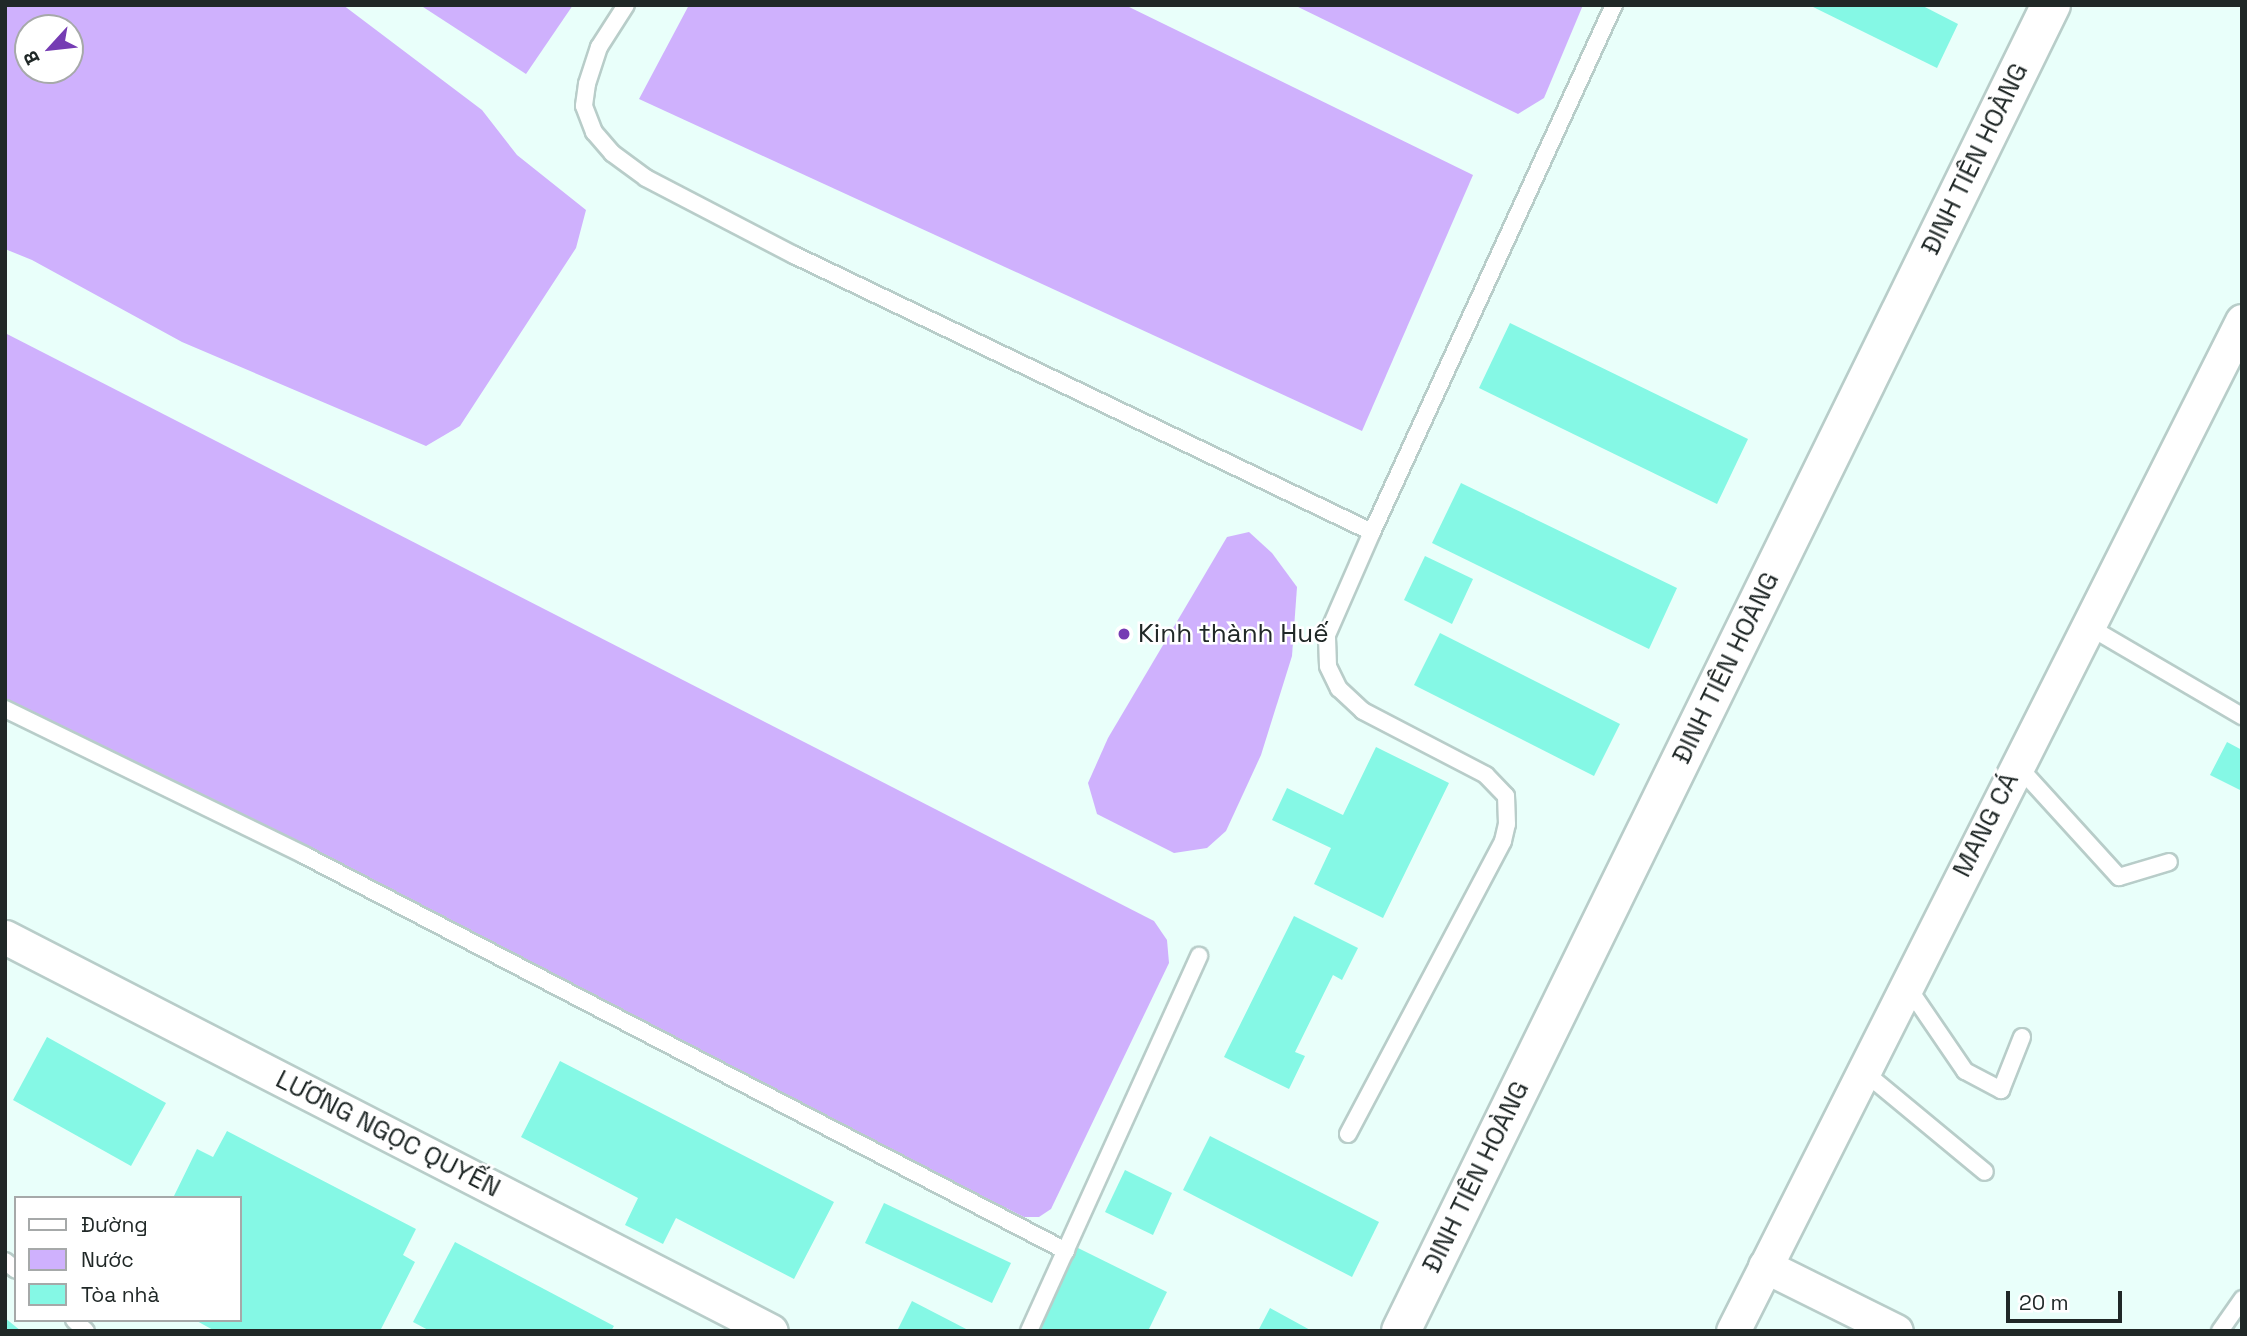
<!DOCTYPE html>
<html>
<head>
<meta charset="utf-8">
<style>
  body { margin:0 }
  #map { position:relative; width:2247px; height:1336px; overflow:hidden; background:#e9fffa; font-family:"Space Grotesk",sans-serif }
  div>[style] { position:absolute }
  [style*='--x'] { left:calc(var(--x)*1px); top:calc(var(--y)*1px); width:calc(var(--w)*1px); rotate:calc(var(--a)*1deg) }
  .water>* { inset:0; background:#cfb1fd }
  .building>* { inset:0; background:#85f8e5 }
  .roads { filter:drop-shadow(2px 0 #b8cdc9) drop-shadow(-2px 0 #b8cdc9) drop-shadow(0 2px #b8cdc9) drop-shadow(0 -2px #b8cdc9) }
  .service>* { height:16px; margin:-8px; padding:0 8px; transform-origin:8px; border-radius:8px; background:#fff }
  .minor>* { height:33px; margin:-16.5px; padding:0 16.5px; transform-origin:16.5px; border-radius:16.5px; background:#fff }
  .secondary>* { height:38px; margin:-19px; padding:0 19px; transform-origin:19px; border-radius:19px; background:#fff }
  .dots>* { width:19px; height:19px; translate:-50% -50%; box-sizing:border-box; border:4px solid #fff; border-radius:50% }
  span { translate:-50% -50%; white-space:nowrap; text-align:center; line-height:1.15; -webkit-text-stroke:5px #fff; paint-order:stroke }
  .street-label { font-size:26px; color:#202827 }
  .poi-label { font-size:26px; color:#202827 }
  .left { translate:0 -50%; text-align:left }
  .frame { position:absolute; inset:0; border:7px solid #202827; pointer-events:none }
  .legend { position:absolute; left:14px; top:1196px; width:228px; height:126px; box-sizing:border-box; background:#fff; border:2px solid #a6a9a9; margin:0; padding:9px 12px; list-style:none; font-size:21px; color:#202827 }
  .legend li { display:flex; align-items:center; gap:14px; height:35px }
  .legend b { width:35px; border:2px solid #a6a9a9 }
  .north { position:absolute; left:14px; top:14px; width:70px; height:70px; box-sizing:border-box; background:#fff; border:2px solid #a6a9a9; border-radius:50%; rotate:243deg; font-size:19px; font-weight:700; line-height:28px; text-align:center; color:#202827 }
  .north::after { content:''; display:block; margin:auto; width:24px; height:32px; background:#753cb3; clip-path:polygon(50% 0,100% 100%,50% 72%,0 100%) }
  .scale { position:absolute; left:2006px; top:1291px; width:116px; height:32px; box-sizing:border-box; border:4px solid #202827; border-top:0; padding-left:9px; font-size:21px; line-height:24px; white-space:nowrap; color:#202827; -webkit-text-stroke:5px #fff; paint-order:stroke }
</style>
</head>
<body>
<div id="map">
  <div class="water">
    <div style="clip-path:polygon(evenodd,5px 5px,343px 5px,482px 110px,517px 155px,586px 210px,576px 248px,460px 426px,426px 446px,182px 342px,32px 260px,5px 249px,5px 5px,28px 28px,70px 28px,70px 70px,28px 70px,28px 28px)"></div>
    <div style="clip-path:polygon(420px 5px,573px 5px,526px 74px)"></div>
    <div style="clip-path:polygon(689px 5px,1125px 5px,1473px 175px,1362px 431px,639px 99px)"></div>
    <div style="clip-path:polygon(1294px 5px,1583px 5px,1544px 98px,1518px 114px)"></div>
    <div style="clip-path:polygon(5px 333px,1154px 921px,1167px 940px,1169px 963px,1051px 1209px,1039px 1217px,1024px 1217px,5px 703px)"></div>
    <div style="clip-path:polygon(1249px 532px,1272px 553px,1297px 587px,1292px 656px,1261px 755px,1226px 831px,1207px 848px,1174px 853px,1097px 814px,1088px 783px,1108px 738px,1227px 537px)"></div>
  </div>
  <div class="building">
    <div style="clip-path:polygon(1809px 5px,1921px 5px,1958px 24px,1937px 68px)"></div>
    <div style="clip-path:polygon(1510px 323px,1748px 439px,1717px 504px,1479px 388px)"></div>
    <div style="clip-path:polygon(1461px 483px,1677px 588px,1649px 649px,1432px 543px)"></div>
    <div style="clip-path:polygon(1425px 556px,1473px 579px,1452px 624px,1404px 600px)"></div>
    <div style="clip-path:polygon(1440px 633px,1620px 724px,1594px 776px,1414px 685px)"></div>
    <div style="clip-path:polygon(2227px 742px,2242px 750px,2242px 791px,2210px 775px)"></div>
    <div style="clip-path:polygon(1376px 747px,1449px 783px,1383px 918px,1314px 884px,1331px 848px,1272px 820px,1287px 788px,1343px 815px)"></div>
    <div style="clip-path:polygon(1294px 916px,1358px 948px,1342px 980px,1333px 975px,1295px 1052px,1305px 1056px,1289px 1089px,1224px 1057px)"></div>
    <div style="clip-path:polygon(47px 1037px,166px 1103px,131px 1166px,13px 1100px)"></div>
    <div style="clip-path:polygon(560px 1061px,834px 1202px,794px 1279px,676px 1218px,663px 1244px,625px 1225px,638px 1198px,521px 1137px)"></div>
    <div style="clip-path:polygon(227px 1131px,416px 1229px,403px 1255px,415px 1262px,380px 1331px,215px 1331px,195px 1320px,240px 1320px,240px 1198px,173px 1198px,197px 1149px,213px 1157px)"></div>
    <div style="clip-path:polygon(1210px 1136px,1379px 1222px,1352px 1277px,1183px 1190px)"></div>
    <div style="clip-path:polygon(1125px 1170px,1172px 1193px,1153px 1235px,1105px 1212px)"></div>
    <div style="clip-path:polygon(884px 1203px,1011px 1263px,992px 1303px,865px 1243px)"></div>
    <div style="clip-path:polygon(455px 1242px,614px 1326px,611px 1331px,430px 1331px,413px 1322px)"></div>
    <div style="clip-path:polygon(1074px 1246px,1167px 1292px,1148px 1331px,1033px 1331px)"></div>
    <div style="clip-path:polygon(912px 1301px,970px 1331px,897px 1331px)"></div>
    <div style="clip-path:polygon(1270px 1308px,1312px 1331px,1258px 1331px)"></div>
    <div style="clip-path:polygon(5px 1318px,21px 1331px,5px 1331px)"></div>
  </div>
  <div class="roads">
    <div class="service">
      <div style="--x:626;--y:5;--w:50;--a:122.7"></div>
      <div style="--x:599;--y:47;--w:39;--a:108"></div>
      <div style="--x:587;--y:84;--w:22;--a:98"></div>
      <div style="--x:584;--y:106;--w:28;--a:69"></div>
      <div style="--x:594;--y:132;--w:28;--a:49"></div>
      <div style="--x:612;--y:153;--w:42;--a:36.3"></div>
      <div style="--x:646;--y:178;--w:167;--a:27.5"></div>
      <div style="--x:794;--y:255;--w:641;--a:25.61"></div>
      <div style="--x:1372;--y:532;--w:580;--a:-65.34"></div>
      <div style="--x:2086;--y:625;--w:181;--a:30.3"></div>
      <div style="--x:5;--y:709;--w:333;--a:26"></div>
      <div style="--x:304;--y:855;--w:859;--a:27.46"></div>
      <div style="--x:2016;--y:764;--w:153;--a:47.7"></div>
      <div style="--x:2119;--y:877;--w:52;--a:-16.7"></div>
      <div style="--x:1907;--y:986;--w:103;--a:55.7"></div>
      <div style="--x:1965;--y:1071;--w:41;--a:27.8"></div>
      <div style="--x:2001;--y:1090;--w:57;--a:-68.4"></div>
      <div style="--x:1863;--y:1071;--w:158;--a:39.6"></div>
      <div style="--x:1348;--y:1134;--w:331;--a:-62.1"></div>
      <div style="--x:1503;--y:841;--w:17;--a:-77"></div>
      <div style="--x:1507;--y:824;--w:28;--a:-92"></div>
      <div style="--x:1506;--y:796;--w:29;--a:-134"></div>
      <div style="--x:1486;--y:775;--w:139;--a:-152.5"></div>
      <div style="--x:1363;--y:711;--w:33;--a:-137"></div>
      <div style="--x:1339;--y:689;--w:25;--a:-116"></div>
      <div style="--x:1328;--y:666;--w:31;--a:-92"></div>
      <div style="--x:1327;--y:635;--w:112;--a:-66.4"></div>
      <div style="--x:5;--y:1261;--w:14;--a:39"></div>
      <div style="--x:74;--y:1320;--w:16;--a:43"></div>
      <div style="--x:1029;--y:1331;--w:412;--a:-65.6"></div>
      <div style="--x:2220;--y:1331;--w:39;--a:-55"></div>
    </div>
    <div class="minor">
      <div style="--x:5;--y:937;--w:861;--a:27.22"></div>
      <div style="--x:1765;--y:1266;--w:146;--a:26.4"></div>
      <div style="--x:1733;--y:1331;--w:1131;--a:-63.25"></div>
    </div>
    <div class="secondary">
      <div style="--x:1401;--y:1331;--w:1477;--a:-63.89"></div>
    </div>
  </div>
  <div class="dots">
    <div style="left:1124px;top:634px;background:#753cb3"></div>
  </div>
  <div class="street-label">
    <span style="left:1975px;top:159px;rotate:-64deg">ĐINH TIÊN HOÀNG</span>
    <span style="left:1726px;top:668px;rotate:-64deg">ĐINH TIÊN HOÀNG</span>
    <span style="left:1986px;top:825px;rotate:-63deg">MANG CÁ</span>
    <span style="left:388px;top:1134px;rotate:27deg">LƯƠNG NGỌC QUYẾN</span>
    <span style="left:1476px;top:1177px;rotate:-64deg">ĐINH TIÊN HOÀNG</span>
  </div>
  <div class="poi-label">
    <span class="left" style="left:1138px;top:634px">Kinh thành Huế</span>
  </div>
  <div class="frame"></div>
  <ul class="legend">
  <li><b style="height:9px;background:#fff"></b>Đường</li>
  <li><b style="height:19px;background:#cfb1fd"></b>Nước</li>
  <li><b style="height:19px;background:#85f8e5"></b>Tòa nhà</li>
  </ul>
  <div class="north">B</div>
  <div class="scale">20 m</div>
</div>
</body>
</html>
